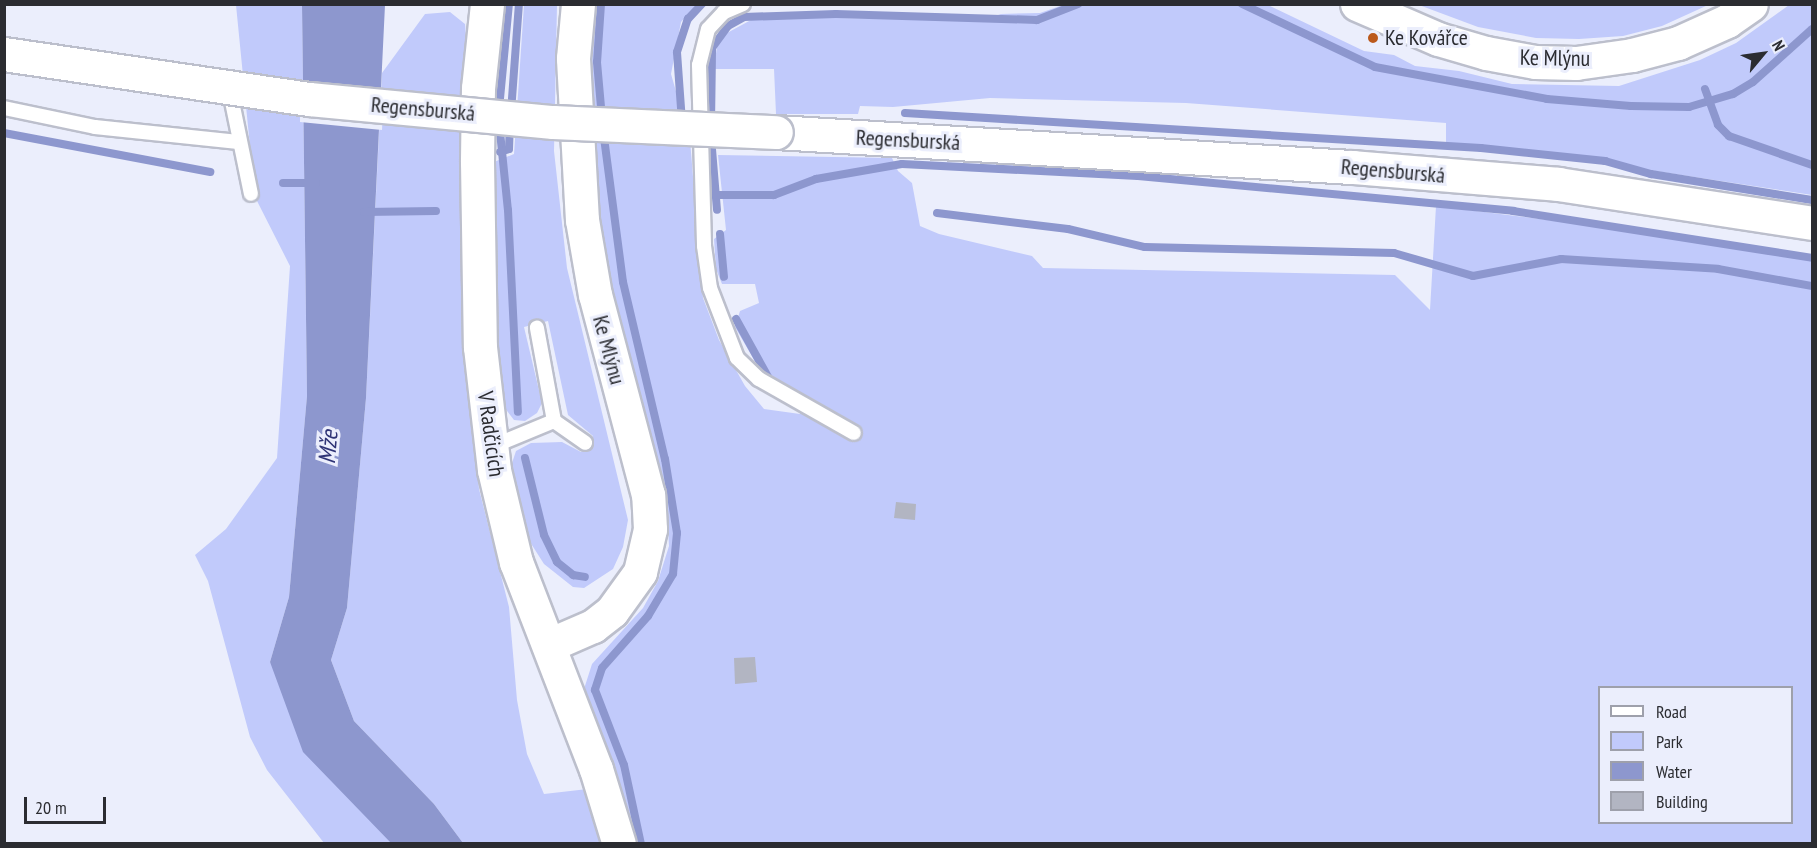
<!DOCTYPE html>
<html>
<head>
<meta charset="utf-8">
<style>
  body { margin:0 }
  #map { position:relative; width:1817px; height:848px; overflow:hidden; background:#ebeefc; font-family:"PT Sans Narrow",sans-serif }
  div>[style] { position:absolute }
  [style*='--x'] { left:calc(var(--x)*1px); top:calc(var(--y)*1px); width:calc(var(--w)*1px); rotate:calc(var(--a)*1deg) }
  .green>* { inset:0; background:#c1cafb }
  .water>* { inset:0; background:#8d97ce }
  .pier>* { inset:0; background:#ebeefc }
  .stream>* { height:8px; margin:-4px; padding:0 4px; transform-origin:4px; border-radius:4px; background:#8d97ce }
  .building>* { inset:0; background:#b2b5c2 }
  .roads { filter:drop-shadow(2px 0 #bcbfcc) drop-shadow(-2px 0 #bcbfcc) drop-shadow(0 2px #bcbfcc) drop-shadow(0 -2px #bcbfcc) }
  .service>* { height:14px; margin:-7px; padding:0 7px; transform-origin:7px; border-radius:7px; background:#fff }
  .tertiary>* { height:33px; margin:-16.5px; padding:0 16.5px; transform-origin:16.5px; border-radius:16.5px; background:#fff }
  .secondary>* { height:33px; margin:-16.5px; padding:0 16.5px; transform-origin:16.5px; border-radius:16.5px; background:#fff }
  .bridges { filter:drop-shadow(2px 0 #bcbfcc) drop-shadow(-2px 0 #bcbfcc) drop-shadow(0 2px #bcbfcc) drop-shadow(0 -2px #bcbfcc) }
  .secondary-bridge>* { height:33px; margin:-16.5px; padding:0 16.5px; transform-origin:16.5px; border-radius:16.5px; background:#fff }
  .dots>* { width:16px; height:16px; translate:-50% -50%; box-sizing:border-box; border:3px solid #ebeefc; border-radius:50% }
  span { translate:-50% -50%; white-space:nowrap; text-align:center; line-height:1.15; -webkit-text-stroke:6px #ebeefc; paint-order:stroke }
  .poi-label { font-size:22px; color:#2b2c31 }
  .left { translate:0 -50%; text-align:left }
  .street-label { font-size:22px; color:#2b2c31 }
  .water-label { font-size:24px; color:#2f3476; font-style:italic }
  .frame { position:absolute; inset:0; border:6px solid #2b2c31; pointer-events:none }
  .legend { position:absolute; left:1598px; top:686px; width:195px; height:138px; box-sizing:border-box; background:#ebeefc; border:2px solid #9ea0ab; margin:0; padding:8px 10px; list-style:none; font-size:18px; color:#2b2c31 }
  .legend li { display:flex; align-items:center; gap:12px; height:30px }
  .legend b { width:30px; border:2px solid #9ea0ab }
  .north { position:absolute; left:1733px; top:24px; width:60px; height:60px; -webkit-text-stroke:4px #ebeefc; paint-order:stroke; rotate:61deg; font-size:16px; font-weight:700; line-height:24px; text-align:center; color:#2b2c31 }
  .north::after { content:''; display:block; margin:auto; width:21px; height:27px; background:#2b2c31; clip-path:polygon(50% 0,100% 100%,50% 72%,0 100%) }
  .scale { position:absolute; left:24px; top:797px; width:82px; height:27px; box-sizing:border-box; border:3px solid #2b2c31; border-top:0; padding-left:8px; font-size:18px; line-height:21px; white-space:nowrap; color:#2b2c31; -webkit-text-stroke:4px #ebeefc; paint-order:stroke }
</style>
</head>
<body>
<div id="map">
  <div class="green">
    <div style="clip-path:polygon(236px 5px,302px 5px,307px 396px,289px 597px,270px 662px,391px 843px,324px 843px,267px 770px,250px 737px,208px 581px,195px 555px,226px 529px,277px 458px,290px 266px,255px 197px)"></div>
    <div style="clip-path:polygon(524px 5px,557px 5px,554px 151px,567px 268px,628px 520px,623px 547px,613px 569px,584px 588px,573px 587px,544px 564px,530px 542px,513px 485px,512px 463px,516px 451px,531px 443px,562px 442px,581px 452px,593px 436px,568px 415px,548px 321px,524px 327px,542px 403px,537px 413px,525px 421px,514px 420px,504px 407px,499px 381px,494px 162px,514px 154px)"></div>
    <div style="clip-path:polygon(evenodd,594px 5px,696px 5px,681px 22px,671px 74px,690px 140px,703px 298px,719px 340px,745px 386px,764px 409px,800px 414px,800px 396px,764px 377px,735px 327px,740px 311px,759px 303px,755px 284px,722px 284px,716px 269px,714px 239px,726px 230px,718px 155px,892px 158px,898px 171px,912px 183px,920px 226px,939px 234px,1032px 256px,1043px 268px,1395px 275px,1430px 310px,1436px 206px,1612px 228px,1812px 261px,1812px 843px,463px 843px,434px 804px,354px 721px,331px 660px,347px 608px,366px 398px,382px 73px,425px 14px,450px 12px,465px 24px,469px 71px,462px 284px,479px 489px,509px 607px,517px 700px,527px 754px,544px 794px,614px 786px,584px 689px,592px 664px,643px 608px,658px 581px,669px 546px,667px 509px,603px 275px,590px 98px,594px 5px,1600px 688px,1792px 688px,1792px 822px,1600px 822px,1600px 688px)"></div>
    <div style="clip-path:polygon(1268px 5px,1364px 51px,1394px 55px,1415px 66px,1459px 71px,1512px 84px,1619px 86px,1700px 60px,1736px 43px,1789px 5px,1812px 5px,1812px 195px,1629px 167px,1604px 158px,1446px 143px,1446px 123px,1186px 103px,990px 98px,893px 107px,860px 106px,858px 114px,776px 114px,774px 69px,714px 69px,717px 46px,727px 33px,751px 20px,767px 17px,983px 20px,1001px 14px,1040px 13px,1063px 5px)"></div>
    <div style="clip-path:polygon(1419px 5px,1708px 5px,1662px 26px,1623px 36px,1579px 39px,1536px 38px,1478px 27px)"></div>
  </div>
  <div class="water">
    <div style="clip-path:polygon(302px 5px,385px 5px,366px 398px,347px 608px,331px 660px,354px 721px,434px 804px,463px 843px,391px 843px,303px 752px,270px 662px,289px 597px,307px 396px)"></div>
  </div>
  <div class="pier">
    <div style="clip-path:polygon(300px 80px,384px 89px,382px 130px,300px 122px)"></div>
  </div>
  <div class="stream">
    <div style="--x:601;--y:4;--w:58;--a:93.9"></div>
    <div style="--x:597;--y:62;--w:56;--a:84.9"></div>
    <div style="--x:1242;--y:4;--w:147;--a:25.3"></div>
    <div style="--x:1375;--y:67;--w:175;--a:10.5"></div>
    <div style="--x:1547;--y:99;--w:84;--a:4.8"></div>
    <div style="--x:1631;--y:106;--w:58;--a:1"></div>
    <div style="--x:1689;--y:107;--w:46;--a:-16.5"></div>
    <div style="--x:1733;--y:94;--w:23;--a:-31"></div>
    <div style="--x:1753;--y:82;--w:79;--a:-41.9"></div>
    <div style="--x:1705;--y:89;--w:38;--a:70"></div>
    <div style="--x:1718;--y:125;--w:16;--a:45"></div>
    <div style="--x:1729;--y:136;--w:88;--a:19.3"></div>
    <div style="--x:499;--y:109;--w:105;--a:-84.6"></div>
    <div style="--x:511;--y:112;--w:108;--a:-85.8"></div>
    <div style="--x:905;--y:113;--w:577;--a:3.48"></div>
    <div style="--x:1481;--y:148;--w:125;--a:6"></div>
    <div style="--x:1605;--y:161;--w:48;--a:15.8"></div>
    <div style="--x:1651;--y:174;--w:163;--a:9.2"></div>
    <div style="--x:499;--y:122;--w:88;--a:84.2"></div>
    <div style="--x:508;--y:210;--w:202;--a:87.2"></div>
    <div style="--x:682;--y:122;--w:70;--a:-94.1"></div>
    <div style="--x:677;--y:52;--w:35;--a:-72"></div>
    <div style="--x:688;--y:19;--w:21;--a:-47"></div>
    <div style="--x:711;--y:124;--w:76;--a:-89.2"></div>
    <div style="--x:712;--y:48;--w:27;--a:-54"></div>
    <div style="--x:728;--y:26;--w:18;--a:-29"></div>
    <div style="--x:744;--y:17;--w:92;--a:-1.9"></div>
    <div style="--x:836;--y:14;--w:201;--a:1.7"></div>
    <div style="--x:1037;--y:20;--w:44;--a:-21.3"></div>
    <div style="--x:603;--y:130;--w:153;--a:82.5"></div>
    <div style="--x:623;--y:282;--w:182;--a:76.7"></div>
    <div style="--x:665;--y:459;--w:75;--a:80.8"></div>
    <div style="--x:677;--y:533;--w:41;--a:95.6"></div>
    <div style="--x:673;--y:574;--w:49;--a:120.8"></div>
    <div style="--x:648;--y:616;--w:69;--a:131.5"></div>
    <div style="--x:602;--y:668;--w:23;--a:108"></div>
    <div style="--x:595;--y:690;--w:80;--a:68.9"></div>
    <div style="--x:624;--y:765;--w:81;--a:77.9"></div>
    <div style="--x:4;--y:133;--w:210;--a:10.7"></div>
    <div style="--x:711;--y:137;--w:73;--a:85.3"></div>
    <div style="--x:500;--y:152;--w:9;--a:-18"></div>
    <div style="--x:509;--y:149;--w:24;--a:-88"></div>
    <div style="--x:283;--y:183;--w:33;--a:0"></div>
    <div style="--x:716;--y:195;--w:58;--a:0"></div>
    <div style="--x:774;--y:195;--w:45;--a:-20.9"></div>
    <div style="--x:816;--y:179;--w:87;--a:-9.9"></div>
    <div style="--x:902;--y:164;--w:236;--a:2.9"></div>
    <div style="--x:1138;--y:176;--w:377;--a:5.3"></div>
    <div style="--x:1513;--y:211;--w:303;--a:8.9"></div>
    <div style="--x:364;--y:212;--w:72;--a:-0.8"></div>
    <div style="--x:937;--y:213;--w:132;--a:7"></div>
    <div style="--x:1068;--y:229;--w:79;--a:13.2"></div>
    <div style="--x:1145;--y:247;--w:249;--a:1.4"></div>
    <div style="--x:1394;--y:253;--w:82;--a:16.2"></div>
    <div style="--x:1473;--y:276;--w:90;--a:-10.9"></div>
    <div style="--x:1561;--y:259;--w:157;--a:3.6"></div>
    <div style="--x:1718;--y:269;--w:96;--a:10.3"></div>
    <div style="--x:720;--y:234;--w:43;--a:84.7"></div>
    <div style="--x:736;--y:319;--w:74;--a:61"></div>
    <div style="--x:525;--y:458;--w:79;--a:76.1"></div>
    <div style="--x:544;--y:535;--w:30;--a:64"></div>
    <div style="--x:557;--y:562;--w:21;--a:39"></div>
    <div style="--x:573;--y:575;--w:12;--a:9"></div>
  </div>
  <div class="building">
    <div style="clip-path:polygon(896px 502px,916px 504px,915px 520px,894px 518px)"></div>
    <div style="clip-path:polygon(755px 657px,757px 682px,735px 684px,734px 658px)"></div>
  </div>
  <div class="roads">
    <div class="service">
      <div style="--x:743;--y:4;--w:21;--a:157"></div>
      <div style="--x:724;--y:12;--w:23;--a:133"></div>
      <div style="--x:708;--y:29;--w:37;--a:104"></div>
      <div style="--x:699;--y:65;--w:181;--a:88.4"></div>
      <div style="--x:704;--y:246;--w:42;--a:81.9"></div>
      <div style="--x:710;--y:288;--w:75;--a:68.9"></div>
      <div style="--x:737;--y:358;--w:30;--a:44"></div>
      <div style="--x:759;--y:379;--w:109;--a:29.6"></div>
      <div style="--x:229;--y:87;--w:109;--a:78.4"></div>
      <div style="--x:4;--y:108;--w:93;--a:11.8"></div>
      <div style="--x:95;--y:127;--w:144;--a:6"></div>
      <div style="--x:554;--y:421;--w:38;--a:35"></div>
      <div style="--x:491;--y:447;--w:68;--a:-22.4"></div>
      <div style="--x:554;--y:421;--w:95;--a:-100.4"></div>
    </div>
    <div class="tertiary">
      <div style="--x:487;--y:4;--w:84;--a:96.1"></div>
      <div style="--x:478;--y:88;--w:74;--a:90.8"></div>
      <div style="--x:477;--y:162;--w:185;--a:89.1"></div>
      <div style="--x:480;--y:347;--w:124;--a:83.5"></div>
      <div style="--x:494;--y:470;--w:95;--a:76.6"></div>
      <div style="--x:516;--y:562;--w:222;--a:68.9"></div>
      <div style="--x:596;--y:769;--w:78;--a:73"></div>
      <div style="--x:1357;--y:4;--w:88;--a:23.4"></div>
      <div style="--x:1438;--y:39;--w:50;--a:16.3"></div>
      <div style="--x:1486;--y:53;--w:50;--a:10.4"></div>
      <div style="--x:1535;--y:62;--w:41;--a:1.4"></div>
      <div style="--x:1576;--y:63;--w:57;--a:-8.1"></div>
      <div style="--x:1632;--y:55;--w:48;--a:-14.6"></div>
      <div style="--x:1678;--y:43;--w:54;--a:-24.2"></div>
      <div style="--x:1727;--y:21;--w:29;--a:-35"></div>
      <div style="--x:549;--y:645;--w:48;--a:-23.4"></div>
      <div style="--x:593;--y:626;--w:24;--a:-38"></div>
      <div style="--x:612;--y:611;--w:48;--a:-54.3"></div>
      <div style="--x:640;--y:572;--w:44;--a:-76.9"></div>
      <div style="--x:650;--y:529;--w:34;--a:-93"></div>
      <div style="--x:648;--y:495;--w:207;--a:-104.8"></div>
      <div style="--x:595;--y:295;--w:76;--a:-99.8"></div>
      <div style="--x:582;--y:220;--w:162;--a:-93.2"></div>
      <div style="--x:573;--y:58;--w:54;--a:-84.7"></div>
    </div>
    <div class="secondary">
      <div style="--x:776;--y:132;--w:577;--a:3.48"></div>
      <div style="--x:1352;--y:167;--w:207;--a:4.7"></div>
      <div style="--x:1558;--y:184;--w:257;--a:8.7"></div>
    </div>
  </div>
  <div class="bridges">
    <div class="secondary-bridge">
      <div style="--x:4;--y:54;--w:308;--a:8.4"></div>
      <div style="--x:309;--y:99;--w:245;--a:5.4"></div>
      <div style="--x:553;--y:122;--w:223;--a:2.6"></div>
    </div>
  </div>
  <div class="dots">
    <div style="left:1373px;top:38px;background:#bb591b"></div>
  </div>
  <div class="poi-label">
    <span class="left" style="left:1385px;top:38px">Ke Kovářce</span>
  </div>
  <div class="street-label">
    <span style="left:1555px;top:58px;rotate:1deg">Ke Mlýnu</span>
    <span style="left:423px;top:109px;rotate:5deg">Regensburská</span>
    <span style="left:908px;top:140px;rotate:3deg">Regensburská</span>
    <span style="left:1393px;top:171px;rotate:5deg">Regensburská</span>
    <span style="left:609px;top:350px;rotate:75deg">Ke Mlýnu</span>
    <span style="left:491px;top:434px;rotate:82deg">V Radčicích</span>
  </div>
  <div class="water-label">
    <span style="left:328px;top:447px;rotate:-85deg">Mže</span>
  </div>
  <div class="frame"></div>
  <ul class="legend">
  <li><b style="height:8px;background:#fff"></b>Road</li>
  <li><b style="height:16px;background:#c1cafb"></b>Park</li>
  <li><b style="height:16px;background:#8d97ce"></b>Water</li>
  <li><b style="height:16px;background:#b2b5c2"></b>Building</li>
  </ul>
  <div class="north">N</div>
  <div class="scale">20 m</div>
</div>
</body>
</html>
